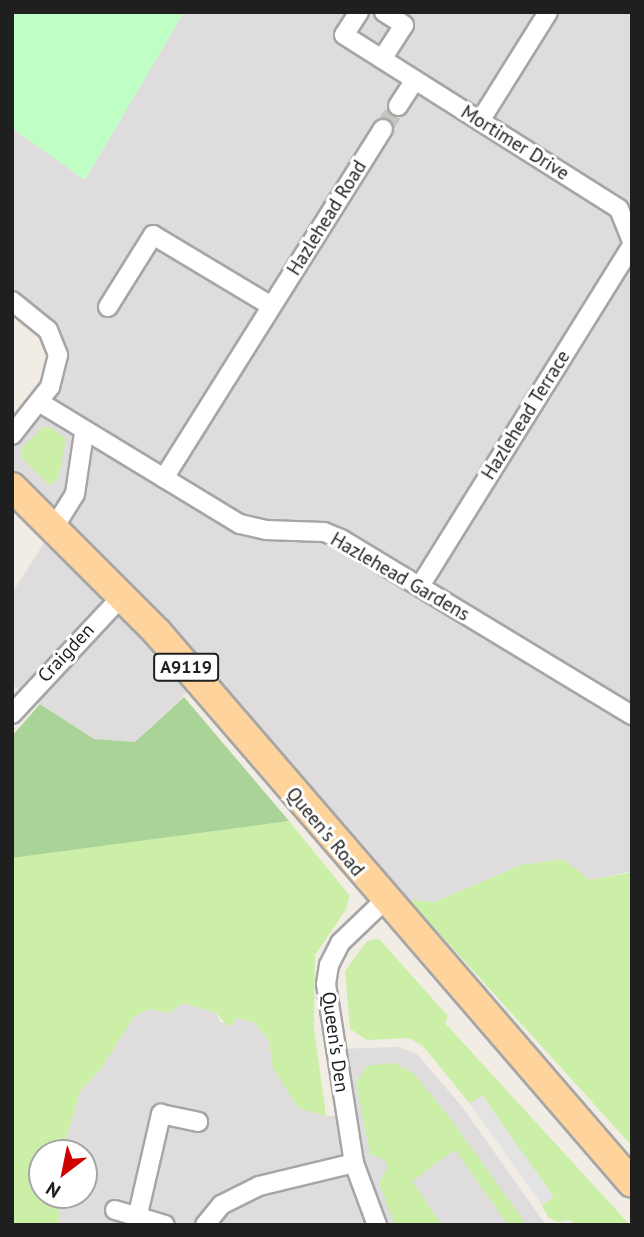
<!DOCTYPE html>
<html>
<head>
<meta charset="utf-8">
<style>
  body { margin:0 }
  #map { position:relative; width:644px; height:1237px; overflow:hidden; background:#f1ede5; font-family:"PT Sans",sans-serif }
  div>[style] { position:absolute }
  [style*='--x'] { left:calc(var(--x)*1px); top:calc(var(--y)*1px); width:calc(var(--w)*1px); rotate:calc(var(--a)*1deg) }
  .residential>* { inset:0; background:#dedcdc }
  .grass>* { inset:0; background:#cbefa7 }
  .forest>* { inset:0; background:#a9d397 }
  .park>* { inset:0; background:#bffec4 }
  .parking>* { inset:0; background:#e3e3e3 }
  .minor-tunnel>* { height:18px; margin-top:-9px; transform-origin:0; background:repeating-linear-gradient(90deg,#c7c4bd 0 18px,transparent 0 27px) }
  .roads { filter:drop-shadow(2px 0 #a6a6a6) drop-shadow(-2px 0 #a6a6a6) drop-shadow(0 2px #a6a6a6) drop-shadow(0 -2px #a6a6a6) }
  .minor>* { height:18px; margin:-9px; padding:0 9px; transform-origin:9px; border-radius:9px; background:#fff }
  .primary>* { height:28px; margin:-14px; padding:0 14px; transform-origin:14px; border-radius:14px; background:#ffd49c }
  span { translate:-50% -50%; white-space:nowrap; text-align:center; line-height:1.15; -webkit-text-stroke:6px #fff; paint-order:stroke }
  .shield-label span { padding:2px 5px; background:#fff; border:2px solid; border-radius:5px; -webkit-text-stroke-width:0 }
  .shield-label { font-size:18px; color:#1f1f1f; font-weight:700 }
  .street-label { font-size:19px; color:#1f1f1f }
  .frame { position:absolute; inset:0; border:14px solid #1f1f1f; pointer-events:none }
  .north { position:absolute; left:28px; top:1139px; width:70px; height:70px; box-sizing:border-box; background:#fff; border:2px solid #a5a5a5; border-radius:50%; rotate:212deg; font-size:19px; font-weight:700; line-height:28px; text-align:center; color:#1f1f1f }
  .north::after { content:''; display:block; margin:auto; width:24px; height:32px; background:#cf0001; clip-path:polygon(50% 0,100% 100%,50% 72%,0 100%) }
</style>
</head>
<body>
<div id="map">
  <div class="residential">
    <div style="clip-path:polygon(184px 12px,632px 12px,632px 871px,590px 880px,563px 860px,521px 865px,435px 902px,384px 901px,198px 682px,135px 742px,94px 739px,12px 685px,12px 593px,55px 526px,12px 487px,12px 435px,39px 402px,58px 355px,12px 301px,12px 128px,85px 180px)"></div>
    <div style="clip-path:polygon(183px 1003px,216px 1013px,221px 1023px,238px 1018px,255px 1023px,269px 1041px,274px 1068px,326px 1116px,345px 1116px,334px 1049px,399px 1047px,418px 1055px,463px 1108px,546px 1225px,60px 1225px,57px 1195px,84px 1195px,84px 1153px,62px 1153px,80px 1091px,100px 1070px,134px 1017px,148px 1009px,169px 1013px)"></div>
  </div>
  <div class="grass">
    <div style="clip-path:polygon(43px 427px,51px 427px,66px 439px,58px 479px,50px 486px,21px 457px,22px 448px)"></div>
    <div style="clip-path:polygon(289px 821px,350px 896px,345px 911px,315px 955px,314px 1028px,326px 1116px,298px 1108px,273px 1068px,269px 1041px,255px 1023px,238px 1018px,229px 1027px,216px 1013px,183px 1003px,169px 1013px,148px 1009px,134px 1017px,100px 1070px,80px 1091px,62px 1153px,42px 1153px,42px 1195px,57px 1195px,60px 1225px,12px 1225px,12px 858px)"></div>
    <div style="clip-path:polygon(563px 859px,590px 880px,632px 872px,632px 1146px,409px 900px,435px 902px,521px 865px)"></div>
    <div style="clip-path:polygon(379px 939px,448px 1016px,445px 1023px,630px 1225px,575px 1225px,570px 1220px,558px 1222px,548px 1217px,542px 1205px,553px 1197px,482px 1095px,470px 1104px,424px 1047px,409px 1038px,367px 1040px,350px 1029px,345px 971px,367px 941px)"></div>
    <div style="clip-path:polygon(394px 1063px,413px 1073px,450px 1118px,527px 1225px,508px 1225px,455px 1150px,412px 1181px,442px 1225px,395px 1225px,379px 1183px,388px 1168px,384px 1160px,370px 1154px,356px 1083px,367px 1066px)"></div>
  </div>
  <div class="forest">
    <div style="clip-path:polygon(184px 697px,289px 821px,12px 858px,12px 736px,40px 704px,94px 739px,135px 742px)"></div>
  </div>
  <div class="park">
    <div style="clip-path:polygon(12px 12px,184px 12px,85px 180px,12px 128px)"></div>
  </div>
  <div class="parking">
    <div style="clip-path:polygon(482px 1095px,554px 1197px,542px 1205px,470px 1104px)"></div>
  </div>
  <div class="minor-tunnel">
    <div style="--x:383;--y:129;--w:27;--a:-57"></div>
  </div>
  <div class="roads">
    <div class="minor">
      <div style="--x:359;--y:12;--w:27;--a:123"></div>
      <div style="--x:344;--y:35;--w:325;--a:32.3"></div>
      <div style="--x:619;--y:209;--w:35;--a:68"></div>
      <div style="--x:382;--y:59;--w:40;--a:-57.1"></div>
      <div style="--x:404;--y:25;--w:24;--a:-147"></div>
      <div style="--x:398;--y:106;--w:31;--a:-57"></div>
      <div style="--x:480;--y:121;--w:128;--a:-58"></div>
      <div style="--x:12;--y:301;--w:46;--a:38.9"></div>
      <div style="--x:48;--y:330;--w:27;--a:68"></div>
      <div style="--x:58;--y:355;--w:33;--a:104"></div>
      <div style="--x:50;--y:387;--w:61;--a:128.4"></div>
      <div style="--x:108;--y:307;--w:85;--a:-58"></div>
      <div style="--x:153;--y:235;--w:138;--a:31"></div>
      <div style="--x:39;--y:402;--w:235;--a:31.3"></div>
      <div style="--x:240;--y:524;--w:27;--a:13"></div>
      <div style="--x:266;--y:530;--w:58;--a:2"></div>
      <div style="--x:324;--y:532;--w:18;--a:22"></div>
      <div style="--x:341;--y:539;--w:340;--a:31.2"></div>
      <div style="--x:164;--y:478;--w:412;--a:-57.9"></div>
      <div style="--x:55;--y:526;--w:38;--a:-58"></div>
      <div style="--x:75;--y:494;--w:62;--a:-81.6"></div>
      <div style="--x:420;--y:586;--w:402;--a:-58.1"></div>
      <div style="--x:12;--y:714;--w:163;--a:-47"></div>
      <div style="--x:115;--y:1210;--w:52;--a:16.7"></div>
      <div style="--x:138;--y:1214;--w:103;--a:-77"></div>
      <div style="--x:161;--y:1114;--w:38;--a:12"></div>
      <div style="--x:205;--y:1225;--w:26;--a:-51"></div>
      <div style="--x:221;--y:1205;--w:42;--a:-26.6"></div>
      <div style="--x:259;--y:1186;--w:98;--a:-13.6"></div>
      <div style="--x:377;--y:1225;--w:66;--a:-110.4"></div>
      <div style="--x:354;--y:1163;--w:181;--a:-98.9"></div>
      <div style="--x:326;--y:984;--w:19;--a:-81"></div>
      <div style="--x:329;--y:965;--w:25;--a:-63"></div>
      <div style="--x:340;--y:943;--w:61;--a:-43.7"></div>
    </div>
    <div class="primary">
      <div style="--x:12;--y:487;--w:205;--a:45"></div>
      <div style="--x:157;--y:632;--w:727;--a:49.24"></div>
    </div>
  </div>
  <div class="shield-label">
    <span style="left:186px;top:667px">A9119</span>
  </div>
  <div class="street-label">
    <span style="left:515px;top:143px;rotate:32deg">Mortimer Drive</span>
    <span style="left:327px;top:218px;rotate:-58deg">Hazlehead Road</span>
    <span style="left:526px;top:415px;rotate:-58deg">Hazlehead Terrace</span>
    <span style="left:400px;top:577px;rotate:30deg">Hazlehead Gardens</span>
    <span style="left:66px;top:653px;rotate:-47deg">Craigden</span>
    <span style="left:325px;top:832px;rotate:50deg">Queen's Road</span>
    <span style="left:335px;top:1042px;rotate:82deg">Queen's Den</span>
  </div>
  <div class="frame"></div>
  <div class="north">N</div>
</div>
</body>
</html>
